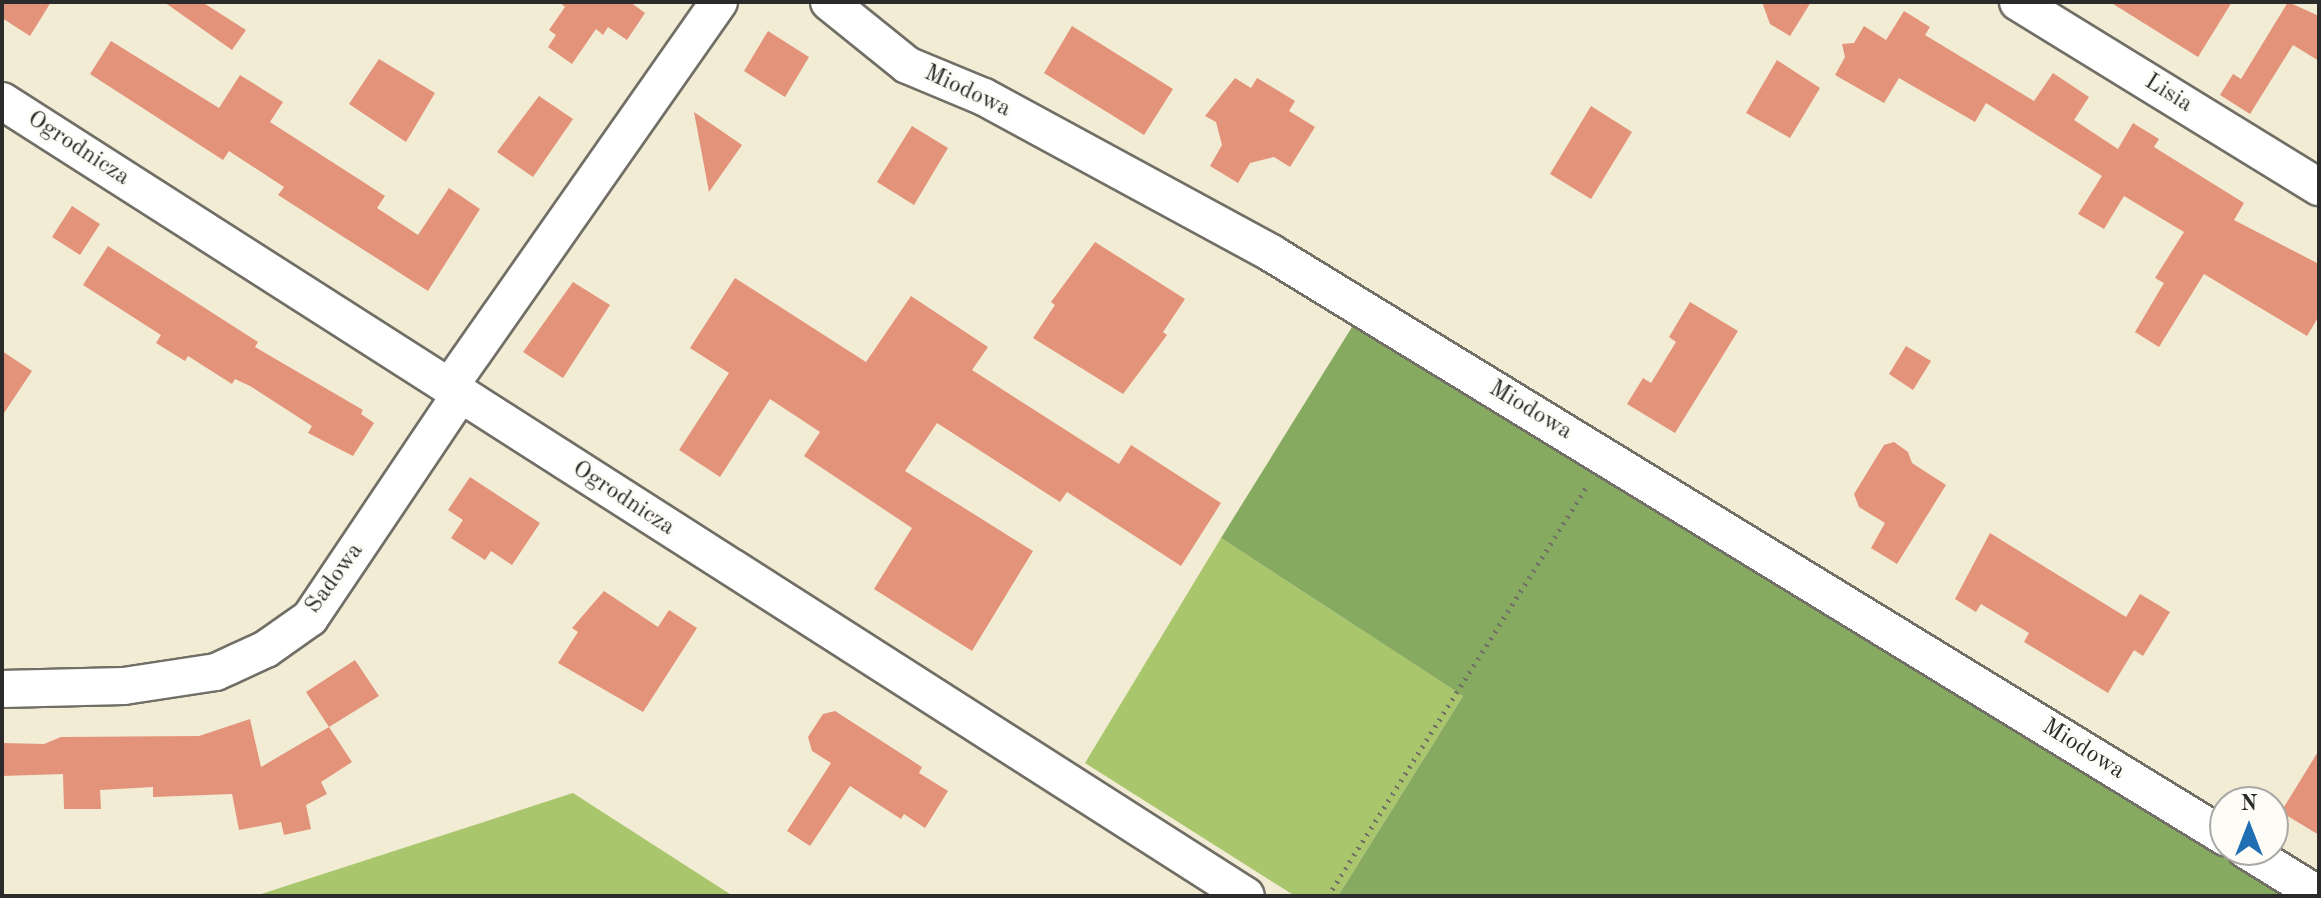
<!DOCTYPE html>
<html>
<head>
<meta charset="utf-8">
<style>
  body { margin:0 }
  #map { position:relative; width:2321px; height:898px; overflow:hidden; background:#f2ecd5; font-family:"Old Standard TT",serif }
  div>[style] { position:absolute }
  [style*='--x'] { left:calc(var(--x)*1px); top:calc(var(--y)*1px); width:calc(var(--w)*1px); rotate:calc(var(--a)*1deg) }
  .green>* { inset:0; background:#a9c66d }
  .forest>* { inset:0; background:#86ab60 }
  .building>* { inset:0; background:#e39379 }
  .path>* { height:5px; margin-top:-2.5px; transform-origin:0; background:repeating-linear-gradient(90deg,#716f66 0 2px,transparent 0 8px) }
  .roads { filter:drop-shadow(2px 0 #716f66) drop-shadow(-2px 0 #716f66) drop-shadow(0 2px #716f66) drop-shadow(0 -2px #716f66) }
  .minor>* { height:36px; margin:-18px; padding:0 18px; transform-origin:18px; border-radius:18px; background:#fff }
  span { translate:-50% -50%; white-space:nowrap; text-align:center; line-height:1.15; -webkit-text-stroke:6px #fdfcf7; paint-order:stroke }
  .street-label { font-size:24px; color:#2b2b2b }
  .frame { position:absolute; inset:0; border:4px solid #2b2b2b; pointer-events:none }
  .north { position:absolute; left:2209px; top:786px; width:80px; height:80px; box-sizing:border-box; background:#fdfcf7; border:2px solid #a9a8a5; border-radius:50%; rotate:0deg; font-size:22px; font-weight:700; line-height:32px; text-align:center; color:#2b2b2b }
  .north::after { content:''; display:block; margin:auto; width:28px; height:36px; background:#1f6fb2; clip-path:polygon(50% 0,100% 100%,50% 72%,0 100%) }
</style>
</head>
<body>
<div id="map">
  <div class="green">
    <div style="clip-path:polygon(1221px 538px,1463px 696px,1338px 896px,1295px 896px,1085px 763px)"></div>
    <div style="clip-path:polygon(573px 793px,733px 896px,255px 896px)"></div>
  </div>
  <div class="forest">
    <div style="clip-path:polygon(1357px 319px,1604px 475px,2290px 896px,1338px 896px,1463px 696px,1221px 538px)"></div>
  </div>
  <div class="building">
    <div style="clip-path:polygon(2px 2px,51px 2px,30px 36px,2px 18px)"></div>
    <div style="clip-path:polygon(164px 2px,202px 2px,246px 30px,232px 50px)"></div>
    <div style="clip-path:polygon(559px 2px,630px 2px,645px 13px,627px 40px,608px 27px,603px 35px,596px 29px,572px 64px,548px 47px,556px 35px,549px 30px,565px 7px)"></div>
    <div style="clip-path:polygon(1762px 2px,1811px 2px,1790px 36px,1770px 24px)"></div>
    <div style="clip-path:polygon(2110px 2px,2232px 2px,2198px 57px)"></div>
    <div style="clip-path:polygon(2288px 2px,2319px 16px,2319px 61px,2293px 45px,2250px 114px,2220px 95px,2233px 74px,2241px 79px)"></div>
    <div style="clip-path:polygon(1904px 11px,1930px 27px,1925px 35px,2034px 101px,2053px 73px,2089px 97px,2074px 120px,2118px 149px,2133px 123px,2159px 139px,2154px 147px,2244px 203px,2234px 220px,2319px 264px,2319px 316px,2307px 336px,2204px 274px,2159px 347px,2135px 332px,2164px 283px,2155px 278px,2184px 232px,2124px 196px,2104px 229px,2078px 214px,2102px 176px,1986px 103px,1975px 122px,1899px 78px,1884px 103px,1835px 75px,1845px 57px,1842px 44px,1854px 43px,1864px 26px,1886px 40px)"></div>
    <div style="clip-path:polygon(1072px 26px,1173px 89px,1144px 135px,1044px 73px)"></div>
    <div style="clip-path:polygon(768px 31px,809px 57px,785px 97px,744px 71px)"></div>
    <div style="clip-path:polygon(111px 41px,219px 108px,240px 75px,283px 102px,270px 122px,385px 196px,377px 208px,418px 235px,449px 188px,480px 209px,428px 291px,278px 195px,284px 187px,229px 151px,223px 160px,90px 74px)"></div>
    <div style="clip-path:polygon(379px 59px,435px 93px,406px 142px,349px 104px)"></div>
    <div style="clip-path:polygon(1777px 60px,1820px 88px,1790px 138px,1746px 113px)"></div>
    <div style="clip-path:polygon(1235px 78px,1251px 88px,1257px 78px,1295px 101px,1289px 111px,1315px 127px,1290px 167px,1274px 157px,1250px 163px,1238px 183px,1210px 166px,1222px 145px,1216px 122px,1205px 116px)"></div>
    <div style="clip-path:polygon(539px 96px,573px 119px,533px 177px,497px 152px)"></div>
    <div style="clip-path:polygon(1591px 106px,1632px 132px,1591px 199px,1550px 174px)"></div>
    <div style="clip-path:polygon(694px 112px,742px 145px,709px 192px)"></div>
    <div style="clip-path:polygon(912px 126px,948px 148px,914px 205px,877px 182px)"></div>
    <div style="clip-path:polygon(72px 206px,100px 224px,80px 255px,52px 237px)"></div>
    <div style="clip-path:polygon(1095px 242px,1185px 299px,1163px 332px,1167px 335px,1123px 394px,1033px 338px,1055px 305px,1051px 302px)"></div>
    <div style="clip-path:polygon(108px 246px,258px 342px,255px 347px,363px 410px,361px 414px,374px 423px,353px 456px,308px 433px,312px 426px,250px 386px,235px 379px,232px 384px,188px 356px,185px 361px,156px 343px,161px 335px,83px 285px)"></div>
    <div style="clip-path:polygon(735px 278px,866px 362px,911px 296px,988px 347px,972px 370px,1119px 464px,1131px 445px,1221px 503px,1181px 566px,1067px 492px,1060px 502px,937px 423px,905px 471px,1033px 551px,972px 651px,874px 589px,912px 528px,804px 456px,820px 432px,770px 399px,720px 477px,679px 450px,729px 373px,690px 348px)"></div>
    <div style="clip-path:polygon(573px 282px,610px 305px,563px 378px,523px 352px)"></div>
    <div style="clip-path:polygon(1690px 302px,1738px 331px,1675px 433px,1627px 404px,1643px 378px,1651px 383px,1676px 342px,1669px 337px)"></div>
    <div style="clip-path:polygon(1906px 346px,1931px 361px,1913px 390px,1889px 374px)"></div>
    <div style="clip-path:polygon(2px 351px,32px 371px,2px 416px)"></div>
    <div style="clip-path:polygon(1894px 442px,1908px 452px,1912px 463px,1946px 485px,1897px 564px,1871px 548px,1885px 523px,1859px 507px,1854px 494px,1884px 445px)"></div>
    <div style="clip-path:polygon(470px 477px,540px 523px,512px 565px,491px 551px,485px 560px,451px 538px,463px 520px,448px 510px)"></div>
    <div style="clip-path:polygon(1990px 533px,2126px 617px,2140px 594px,2170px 612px,2143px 656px,2134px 650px,2108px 693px,2024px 642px,2029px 633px,1981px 604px,1976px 612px,1955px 599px)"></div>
    <div style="clip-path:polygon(604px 591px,658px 627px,669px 610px,697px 628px,643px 712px,558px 663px,578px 632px,572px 628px)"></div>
    <div style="clip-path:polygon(355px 660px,379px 696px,329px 727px,306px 692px)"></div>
    <div style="clip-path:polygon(835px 711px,922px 767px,919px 773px,948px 791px,925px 828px,904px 814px,901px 819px,850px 786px,810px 846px,787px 831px,831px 763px,812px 751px,808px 737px,823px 714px)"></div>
    <div style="clip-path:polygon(250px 719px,261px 767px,329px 727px,352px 762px,321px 782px,327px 794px,306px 805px,311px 829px,284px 835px,281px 822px,239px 830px,232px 794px,153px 797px,153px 787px,100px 790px,101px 809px,64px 809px,63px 774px,2px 776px,2px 743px,44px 744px,61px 737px,199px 736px)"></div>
    <div style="clip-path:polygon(2319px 750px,2319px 835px,2281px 812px)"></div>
  </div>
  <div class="path">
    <div style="--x:1328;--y:896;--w:486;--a:-57.7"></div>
  </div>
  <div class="roads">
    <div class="minor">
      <div style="--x:829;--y:2;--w:100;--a:38.9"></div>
      <div style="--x:907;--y:65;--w:83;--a:22.6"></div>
      <div style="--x:984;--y:97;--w:327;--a:28.5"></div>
      <div style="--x:1271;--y:253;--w:1119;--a:31.47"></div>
      <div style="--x:2018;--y:2;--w:353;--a:31.6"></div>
      <div style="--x:2;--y:101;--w:1476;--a:32.58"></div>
      <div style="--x:450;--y:386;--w:469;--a:-55"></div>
      <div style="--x:2;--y:689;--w:122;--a:-1.4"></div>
      <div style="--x:124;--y:686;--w:93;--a:-8.7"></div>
      <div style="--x:216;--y:672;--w:55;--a:-24.7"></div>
      <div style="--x:266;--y:649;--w:54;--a:-35.2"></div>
      <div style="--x:310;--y:618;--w:271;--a:-56.1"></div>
      <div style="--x:2246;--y:850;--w:86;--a:31.7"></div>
    </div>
  </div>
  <div class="street-label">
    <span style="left:967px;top:92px;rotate:25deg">Miodowa</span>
    <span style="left:2168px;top:94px;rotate:32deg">Lisia</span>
    <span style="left:78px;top:149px;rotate:33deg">Ogrodnicza</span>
    <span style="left:1530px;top:411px;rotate:31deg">Miodowa</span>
    <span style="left:623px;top:499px;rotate:33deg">Ogrodnicza</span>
    <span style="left:335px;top:579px;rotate:-54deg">Sadowa</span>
    <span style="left:2083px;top:750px;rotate:32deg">Miodowa</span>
  </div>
  <div class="frame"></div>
  <div class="north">N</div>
</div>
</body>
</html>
